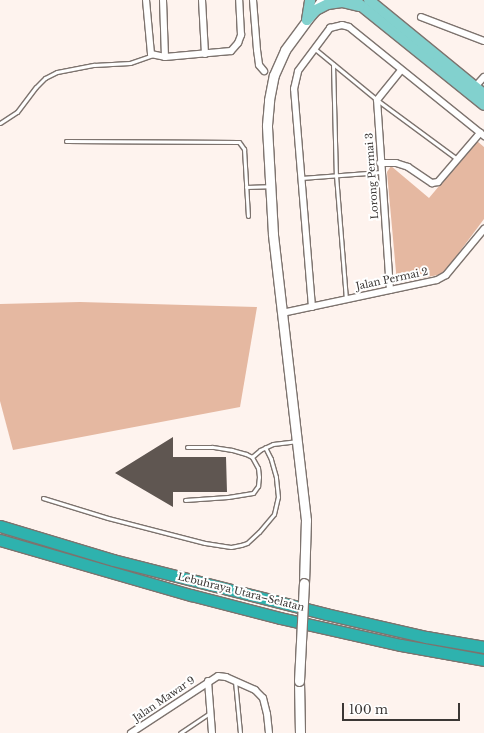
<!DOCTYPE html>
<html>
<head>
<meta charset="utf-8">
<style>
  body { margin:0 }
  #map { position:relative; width:484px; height:733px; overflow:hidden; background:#fef3ee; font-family:"Libre Baskerville",serif }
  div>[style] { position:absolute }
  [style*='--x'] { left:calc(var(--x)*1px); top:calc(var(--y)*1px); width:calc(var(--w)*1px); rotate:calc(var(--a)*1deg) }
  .green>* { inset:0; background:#e5b8a1 }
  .building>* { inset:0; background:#5f5651 }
  .roads { filter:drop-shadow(1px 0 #7d736e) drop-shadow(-1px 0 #7d736e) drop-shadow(0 1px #7d736e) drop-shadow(0 -1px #7d736e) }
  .lane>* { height:3px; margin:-1.5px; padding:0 1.5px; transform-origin:1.5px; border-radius:1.5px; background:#fff }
  .street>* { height:6px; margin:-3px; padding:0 3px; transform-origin:3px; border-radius:3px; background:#fff }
  .secondary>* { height:9px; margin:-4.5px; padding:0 4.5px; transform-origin:4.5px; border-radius:4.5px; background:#fff }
  .primary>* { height:10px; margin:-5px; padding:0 5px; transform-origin:5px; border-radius:5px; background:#82d1ce }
  .highway>* { height:11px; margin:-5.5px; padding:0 5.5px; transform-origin:5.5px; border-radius:5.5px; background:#2eb2ae }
  .bridges { filter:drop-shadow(1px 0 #7d736e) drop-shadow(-1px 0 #7d736e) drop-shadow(0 1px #7d736e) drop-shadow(0 -1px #7d736e) }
  .secondary-bridge>* { height:9px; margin:-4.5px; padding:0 4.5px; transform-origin:4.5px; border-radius:4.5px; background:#fff }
  span { translate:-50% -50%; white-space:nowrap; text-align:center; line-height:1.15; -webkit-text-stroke:4px #fff; paint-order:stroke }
  .street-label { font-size:10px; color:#3b3735 }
  .scale { position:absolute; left:342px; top:703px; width:118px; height:18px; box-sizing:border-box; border:2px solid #3b3735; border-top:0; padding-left:5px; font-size:12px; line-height:14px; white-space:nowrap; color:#3b3735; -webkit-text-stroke:3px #fff; paint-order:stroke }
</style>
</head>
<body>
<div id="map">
  <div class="green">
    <div style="clip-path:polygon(477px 141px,484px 147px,484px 219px,443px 274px,397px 283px,387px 172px,391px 166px,429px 198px)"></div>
    <div style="clip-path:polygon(80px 302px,257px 307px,240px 407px,13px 450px,0 401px,0 304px)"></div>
  </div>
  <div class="building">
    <div style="clip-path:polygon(173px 437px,173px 457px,226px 457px,227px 492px,173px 492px,173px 507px,115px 473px)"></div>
  </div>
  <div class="roads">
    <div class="lane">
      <div style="--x:315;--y:49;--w:80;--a:39.4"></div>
      <div style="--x:377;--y:100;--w:99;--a:36.4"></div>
      <div style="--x:333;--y:64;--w:111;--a:88.5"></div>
      <div style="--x:336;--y:175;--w:124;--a:85.4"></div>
      <div style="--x:0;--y:123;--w:20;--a:-33"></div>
      <div style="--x:17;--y:112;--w:31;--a:-53"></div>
      <div style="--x:36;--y:87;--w:13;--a:-45"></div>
      <div style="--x:45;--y:78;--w:13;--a:-27"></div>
      <div style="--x:57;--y:72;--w:38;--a:-11"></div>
      <div style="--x:94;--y:65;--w:36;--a:-3"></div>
      <div style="--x:130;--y:63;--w:24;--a:-19"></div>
      <div style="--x:66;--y:141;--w:173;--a:0.3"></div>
      <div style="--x:239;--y:142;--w:9;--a:54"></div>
      <div style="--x:244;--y:149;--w:67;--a:86.6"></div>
      <div style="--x:301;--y:178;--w:80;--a:-4.3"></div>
      <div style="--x:246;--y:187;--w:23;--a:-2"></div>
      <div style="--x:252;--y:457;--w:11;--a:-41"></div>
      <div style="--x:260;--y:450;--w:14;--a:-25"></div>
      <div style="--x:273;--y:444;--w:23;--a:-7"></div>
      <div style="--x:43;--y:498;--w:68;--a:17.1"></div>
      <div style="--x:108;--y:518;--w:100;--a:14.5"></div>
      <div style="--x:205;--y:543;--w:26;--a:9"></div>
      <div style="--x:231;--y:547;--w:10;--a:-11"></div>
      <div style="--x:241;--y:545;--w:6;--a:-18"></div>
      <div style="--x:247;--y:543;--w:16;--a:-43"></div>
      <div style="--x:259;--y:532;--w:23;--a:-50"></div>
      <div style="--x:274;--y:514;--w:17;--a:-77"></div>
      <div style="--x:278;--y:497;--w:20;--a:-96"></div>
      <div style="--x:276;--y:477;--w:19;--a:-106"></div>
      <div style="--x:271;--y:459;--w:13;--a:-117"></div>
      <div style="--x:185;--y:500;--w:43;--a:-4"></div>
      <div style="--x:228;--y:497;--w:25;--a:-9"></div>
      <div style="--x:253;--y:493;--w:9;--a:-54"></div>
      <div style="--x:258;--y:486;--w:9;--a:-84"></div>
      <div style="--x:259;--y:477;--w:9;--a:-96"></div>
      <div style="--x:258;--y:468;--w:13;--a:-119"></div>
      <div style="--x:252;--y:457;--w:7;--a:-153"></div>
      <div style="--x:246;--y:454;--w:15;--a:-164"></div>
      <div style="--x:232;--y:450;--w:20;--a:-171"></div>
      <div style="--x:212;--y:447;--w:25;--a:180"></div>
      <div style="--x:235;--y:681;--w:52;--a:84.5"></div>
      <div style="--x:180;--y:733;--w:36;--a:-34"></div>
    </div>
    <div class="street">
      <div style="--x:146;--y:0;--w:54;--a:84.7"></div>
      <div style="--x:151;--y:54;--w:14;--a:12"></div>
      <div style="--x:165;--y:57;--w:66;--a:-5.2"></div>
      <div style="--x:231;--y:51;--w:11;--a:-49"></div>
      <div style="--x:238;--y:43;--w:9;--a:-69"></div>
      <div style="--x:241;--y:35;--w:35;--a:-93"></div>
      <div style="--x:163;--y:0;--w:57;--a:88"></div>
      <div style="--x:202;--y:0;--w:54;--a:86.8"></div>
      <div style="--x:253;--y:0;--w:50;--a:85.4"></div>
      <div style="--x:257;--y:50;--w:15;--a:82"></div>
      <div style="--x:259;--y:65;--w:8;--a:50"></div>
      <div style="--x:421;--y:17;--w:67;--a:20.9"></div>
      <div style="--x:474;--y:88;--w:15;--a:-48"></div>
      <div style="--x:380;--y:163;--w:16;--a:0"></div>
      <div style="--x:396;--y:163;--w:13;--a:18"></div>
      <div style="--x:408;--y:167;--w:29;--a:34"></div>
      <div style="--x:432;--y:183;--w:6;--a:-9"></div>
      <div style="--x:438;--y:182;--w:65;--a:-49.4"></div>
      <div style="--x:390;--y:290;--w:190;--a:-93.9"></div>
      <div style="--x:377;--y:100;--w:38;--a:-51"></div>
      <div style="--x:312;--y:307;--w:219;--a:-94.7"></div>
      <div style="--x:294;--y:89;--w:18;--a:-77"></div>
      <div style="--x:298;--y:71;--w:54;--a:-53.3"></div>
      <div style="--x:330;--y:28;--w:12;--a:-14"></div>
      <div style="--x:342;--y:25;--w:7;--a:16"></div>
      <div style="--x:349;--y:27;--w:174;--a:38.9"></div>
      <div style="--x:282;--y:313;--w:158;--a:-12"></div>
      <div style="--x:437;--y:280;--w:10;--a:-29"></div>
      <div style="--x:446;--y:275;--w:60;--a:-50.4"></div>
      <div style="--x:208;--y:681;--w:52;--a:85.6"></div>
      <div style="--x:131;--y:733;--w:104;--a:-33.2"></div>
      <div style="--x:218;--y:676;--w:8;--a:7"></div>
      <div style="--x:226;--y:677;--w:32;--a:24"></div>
      <div style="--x:255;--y:690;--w:11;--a:45"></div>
      <div style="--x:263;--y:698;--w:16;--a:76"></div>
      <div style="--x:267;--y:714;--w:19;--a:84"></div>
    </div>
    <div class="secondary">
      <div style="--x:304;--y:583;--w:63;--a:-88.2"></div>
      <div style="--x:306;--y:520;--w:288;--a:-96.6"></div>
      <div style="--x:273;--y:234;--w:109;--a:-93.2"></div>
      <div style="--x:267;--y:125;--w:25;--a:-85"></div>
      <div style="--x:269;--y:100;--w:25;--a:-79"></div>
      <div style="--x:274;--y:75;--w:27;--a:-66"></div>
      <div style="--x:285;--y:50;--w:62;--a:-53.5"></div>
      <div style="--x:299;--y:681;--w:52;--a:88.9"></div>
    </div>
    <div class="primary">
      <div style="--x:354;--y:0;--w:167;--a:38.9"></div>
      <div style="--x:369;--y:0;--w:149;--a:39.3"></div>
      <div style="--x:307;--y:20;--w:13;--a:-48"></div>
      <div style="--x:316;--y:10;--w:13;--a:-27"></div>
      <div style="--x:328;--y:4;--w:14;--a:-8"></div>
      <div style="--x:342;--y:2;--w:18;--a:13"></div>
      <div style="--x:307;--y:20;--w:20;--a:-81"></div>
    </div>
    <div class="highway">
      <div style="--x:0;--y:526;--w:118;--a:16.7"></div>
      <div style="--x:113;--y:560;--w:220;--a:14.2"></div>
      <div style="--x:326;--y:614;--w:103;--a:13"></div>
      <div style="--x:426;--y:637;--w:59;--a:9.8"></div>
      <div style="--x:0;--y:540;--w:199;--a:16.1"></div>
      <div style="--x:191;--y:595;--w:92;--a:14.5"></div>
      <div style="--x:280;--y:618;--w:124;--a:12.6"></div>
      <div style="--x:401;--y:645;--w:84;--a:10.2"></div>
    </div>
  </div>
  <div class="bridges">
    <div class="secondary-bridge">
      <div style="--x:299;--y:681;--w:98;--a:-87.1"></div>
    </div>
  </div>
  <div class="street-label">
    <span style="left:372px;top:176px;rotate:-94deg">Lorong Permai 3</span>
    <span style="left:392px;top:279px;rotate:-12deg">Jalan Permai 2</span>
    <span style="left:241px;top:592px;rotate:14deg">Lebuhraya Utara–Selatan</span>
    <span style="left:164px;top:699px;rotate:-34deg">Jalan Mawar 9</span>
  </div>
  <div class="scale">100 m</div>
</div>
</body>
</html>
